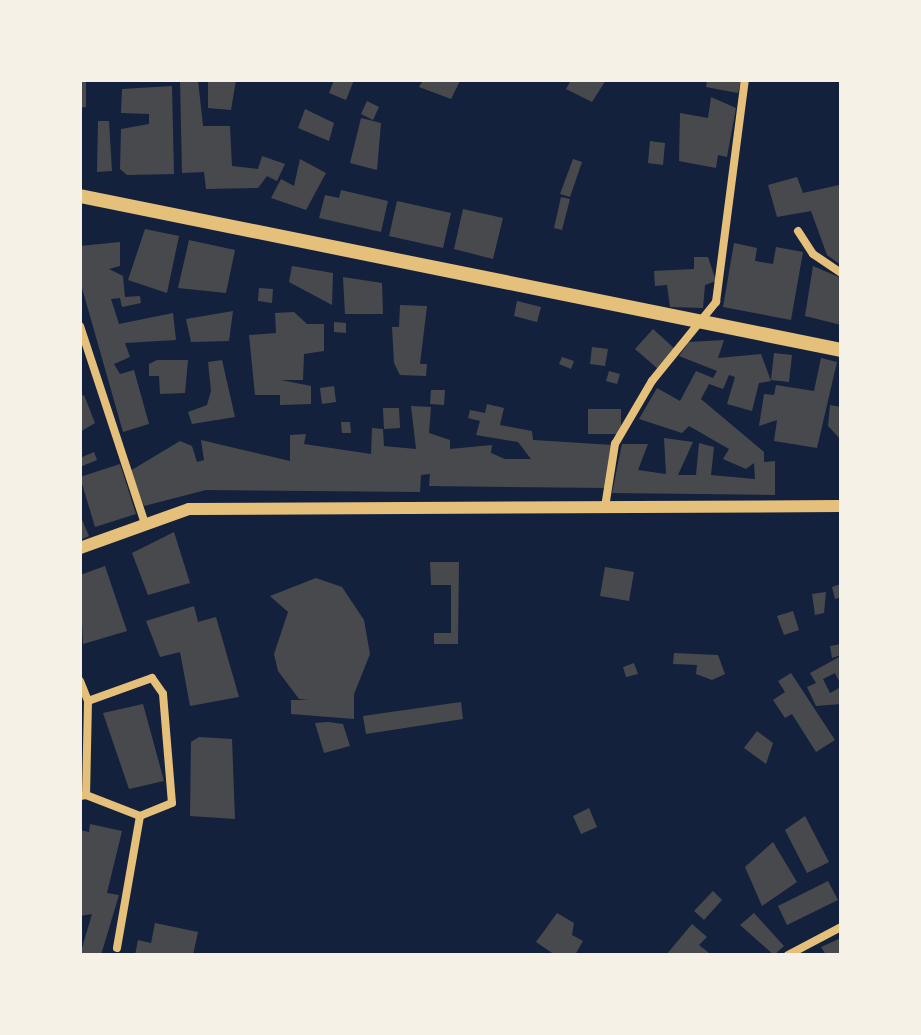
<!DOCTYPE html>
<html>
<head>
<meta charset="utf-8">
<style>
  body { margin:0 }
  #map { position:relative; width:921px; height:1035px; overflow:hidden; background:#14213d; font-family:"Alegreya Sans",sans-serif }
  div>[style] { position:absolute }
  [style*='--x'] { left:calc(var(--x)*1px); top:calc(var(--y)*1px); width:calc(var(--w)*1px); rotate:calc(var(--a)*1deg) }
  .building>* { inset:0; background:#48494c }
  .minor>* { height:8px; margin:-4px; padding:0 4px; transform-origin:4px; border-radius:4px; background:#e5c07b }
  .tertiary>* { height:12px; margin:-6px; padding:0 6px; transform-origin:6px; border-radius:6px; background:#e5c07b }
  .secondary>* { height:14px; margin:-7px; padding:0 7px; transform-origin:7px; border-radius:7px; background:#e5c07b }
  span { translate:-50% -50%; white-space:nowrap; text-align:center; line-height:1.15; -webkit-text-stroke:8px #f6f1e7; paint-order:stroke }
  .frame { position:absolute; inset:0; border:82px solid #f6f1e7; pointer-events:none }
</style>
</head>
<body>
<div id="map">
  <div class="building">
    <div style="clip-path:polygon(180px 80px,198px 80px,203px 126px,230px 126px,232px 166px,258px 169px,262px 156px,285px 164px,277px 181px,267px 176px,258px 188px,206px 189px,204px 172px,182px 173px)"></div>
    <div style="clip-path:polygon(208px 80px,236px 80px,231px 110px,208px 108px)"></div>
    <div style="clip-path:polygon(334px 80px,354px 80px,346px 100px,329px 93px)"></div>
    <div style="clip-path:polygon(423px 80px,458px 80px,460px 81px,451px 99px,419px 87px)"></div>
    <div style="clip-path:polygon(571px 80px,606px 80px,592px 102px,566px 89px)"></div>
    <div style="clip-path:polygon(707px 80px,741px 80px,738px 93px,706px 87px)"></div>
    <div style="clip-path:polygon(80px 81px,86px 81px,86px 107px,80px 108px)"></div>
    <div style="clip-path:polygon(172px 86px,174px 174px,127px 175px,120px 169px,121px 129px,149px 124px,149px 114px,121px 113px,122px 89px)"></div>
    <div style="clip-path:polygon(711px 97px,736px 108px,727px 157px,718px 155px,716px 168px,679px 161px,680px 113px,708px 118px)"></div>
    <div style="clip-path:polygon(367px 101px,379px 107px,373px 120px,361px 114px)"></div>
    <div style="clip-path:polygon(305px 109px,334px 123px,329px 141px,298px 128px)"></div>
    <div style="clip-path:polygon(361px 118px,381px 123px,377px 170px,350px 163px)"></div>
    <div style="clip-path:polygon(98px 121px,109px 121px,112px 171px,97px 172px)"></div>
    <div style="clip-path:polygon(650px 141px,665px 143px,663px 165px,648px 163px)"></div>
    <div style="clip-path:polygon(300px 159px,326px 173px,306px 210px,271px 198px,281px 179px,294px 186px)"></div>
    <div style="clip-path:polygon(573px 159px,582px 162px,570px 197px,560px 194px)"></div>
    <div style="clip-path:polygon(797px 177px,803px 193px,839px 185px,841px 265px,827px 255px,811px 211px,777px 217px,768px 185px)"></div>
    <div style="clip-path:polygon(341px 190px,388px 201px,381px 232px,319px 218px,325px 195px,339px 198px)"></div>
    <div style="clip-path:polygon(561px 197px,570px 199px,562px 230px,554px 228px)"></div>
    <div style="clip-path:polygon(397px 201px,451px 213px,443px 248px,389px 236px)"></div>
    <div style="clip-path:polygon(463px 209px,503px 218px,493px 259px,454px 249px)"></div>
    <div style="clip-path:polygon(145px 229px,179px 236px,167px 293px,128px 280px)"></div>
    <div style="clip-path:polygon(189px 240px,235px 250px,226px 293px,178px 288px)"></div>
    <div style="clip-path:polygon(120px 242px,120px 266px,109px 269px,123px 276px,125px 297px,140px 296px,141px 303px,122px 307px,120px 298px,111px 299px,119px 324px,173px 313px,176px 340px,125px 343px,130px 357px,114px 364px,120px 374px,134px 370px,149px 424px,123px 432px,80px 281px,80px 246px)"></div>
    <div style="clip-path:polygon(734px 243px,757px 248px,755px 261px,773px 264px,776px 247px,803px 252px,791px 320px,723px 307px)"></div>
    <div style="clip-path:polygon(694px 257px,708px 257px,716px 281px,705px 285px,703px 308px,670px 307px,667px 285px,655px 286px,654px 271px,694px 269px)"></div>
    <div style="clip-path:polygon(292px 266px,333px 273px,332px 305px,289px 282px)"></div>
    <div style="clip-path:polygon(813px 266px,841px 278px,841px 325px,805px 316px)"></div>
    <div style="clip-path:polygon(343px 277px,382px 283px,383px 314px,345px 314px)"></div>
    <div style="clip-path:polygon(259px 288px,273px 289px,272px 303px,258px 301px)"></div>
    <div style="clip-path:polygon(517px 301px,541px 307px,537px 322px,514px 316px)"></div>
    <div style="clip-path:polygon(400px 305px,427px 306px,420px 364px,427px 364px,426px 376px,400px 375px,394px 363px,392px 327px,399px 327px)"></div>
    <div style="clip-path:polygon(233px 311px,229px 341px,191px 342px,186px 319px)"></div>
    <div style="clip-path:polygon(294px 312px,307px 324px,324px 324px,324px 351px,304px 354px,303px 380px,281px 380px,311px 386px,311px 404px,280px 405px,280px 395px,255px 395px,249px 335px,276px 333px,275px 313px)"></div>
    <div style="clip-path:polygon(334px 322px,346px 323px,346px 333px,334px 332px)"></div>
    <div style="clip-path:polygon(653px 329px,675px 349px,658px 369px,635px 349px)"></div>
    <div style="clip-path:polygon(724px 340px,718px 358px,761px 354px,771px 381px,759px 383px,752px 411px,727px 404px,735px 377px,729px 375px,723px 389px,709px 384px,701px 399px,764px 452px,764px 462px,775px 461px,775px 495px,612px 493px,622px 444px,648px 444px,638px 470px,666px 474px,664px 438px,693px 442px,678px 475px,696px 475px,699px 443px,714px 447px,711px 475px,755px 479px,754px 463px,746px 469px,723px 459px,729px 449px,689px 426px,682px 433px,639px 419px,657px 388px,680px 401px,696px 371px,713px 378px,717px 371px,679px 356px,689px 342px)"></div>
    <div style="clip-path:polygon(592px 347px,608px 349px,605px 366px,590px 364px)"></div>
    <div style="clip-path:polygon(774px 353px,792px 355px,789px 382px,771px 380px)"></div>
    <div style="clip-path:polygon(562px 357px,574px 361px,571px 369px,559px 364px)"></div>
    <div style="clip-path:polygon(821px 358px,837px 362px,817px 448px,774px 441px,777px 420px,759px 426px,764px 394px,774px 395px,776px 385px,814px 391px)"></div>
    <div style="clip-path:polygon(157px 360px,188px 360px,185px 393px,160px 394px,159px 376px,149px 376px,149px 364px)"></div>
    <div style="clip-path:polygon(222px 360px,235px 417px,192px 424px,188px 412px,207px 405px,211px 391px,208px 362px)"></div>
    <div style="clip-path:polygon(609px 371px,620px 374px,617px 384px,606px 381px)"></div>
    <div style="clip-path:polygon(334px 386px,336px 402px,322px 404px,320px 388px)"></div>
    <div style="clip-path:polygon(431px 390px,445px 390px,444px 405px,430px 404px)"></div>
    <div style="clip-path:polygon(84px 395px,95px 423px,80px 432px,80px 397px)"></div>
    <div style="clip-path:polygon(487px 404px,504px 408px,500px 425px,532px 431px,533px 440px,613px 445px,607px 488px,429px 486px,430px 474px,421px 475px,420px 492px,206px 490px,144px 506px,130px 471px,180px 441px,192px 446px,197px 462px,204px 460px,201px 440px,290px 461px,290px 435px,306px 434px,304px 444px,371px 454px,372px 428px,383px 429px,384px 446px,416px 449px,411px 406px,431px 407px,429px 433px,450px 440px,450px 449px,492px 445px,491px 453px,505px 459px,531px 459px,518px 442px,476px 435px,480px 421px,468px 418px,470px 410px,485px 413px)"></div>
    <div style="clip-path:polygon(830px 405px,841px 407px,841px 440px,828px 426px)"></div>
    <div style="clip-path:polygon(383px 408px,399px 408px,400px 428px,384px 429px)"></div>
    <div style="clip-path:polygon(588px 409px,621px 409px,621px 434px,588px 434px)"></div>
    <div style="clip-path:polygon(341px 422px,350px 422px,351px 433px,342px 433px)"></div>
    <div style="clip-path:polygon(94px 452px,97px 460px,80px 467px,80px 458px)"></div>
    <div style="clip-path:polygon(120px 464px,136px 514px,95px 527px,80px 477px)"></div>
    <div style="clip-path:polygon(80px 515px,89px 536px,80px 540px)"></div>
    <div style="clip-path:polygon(174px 532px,190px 583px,148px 595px,132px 553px)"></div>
    <div style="clip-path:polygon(430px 562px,459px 562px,458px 644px,434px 644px,434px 633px,451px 633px,451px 585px,431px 585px)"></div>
    <div style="clip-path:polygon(105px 566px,127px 631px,83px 644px,80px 575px)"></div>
    <div style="clip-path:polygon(605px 567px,634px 572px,629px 601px,600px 596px)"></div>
    <div style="clip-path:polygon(316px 578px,342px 587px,364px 620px,370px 654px,354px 694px,354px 719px,291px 714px,291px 700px,309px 700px,299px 699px,278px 671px,274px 654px,288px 612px,270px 596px)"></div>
    <div style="clip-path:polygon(841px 584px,841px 597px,835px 599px,832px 587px)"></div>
    <div style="clip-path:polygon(826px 592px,824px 613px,815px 615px,812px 594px)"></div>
    <div style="clip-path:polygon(194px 606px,198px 622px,216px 617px,239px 697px,190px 706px,180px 652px,160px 657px,146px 621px)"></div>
    <div style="clip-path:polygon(793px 611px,799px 630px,784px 635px,777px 616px)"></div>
    <div style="clip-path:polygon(841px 644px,841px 655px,832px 658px,830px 646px)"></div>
    <div style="clip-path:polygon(674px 653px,718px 655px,725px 674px,712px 680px,696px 674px,697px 665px,673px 664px)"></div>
    <div style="clip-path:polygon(841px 656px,841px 685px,835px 673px,823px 679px,830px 693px,839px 688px,841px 704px,816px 706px,807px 687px,816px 683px,810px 673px)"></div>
    <div style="clip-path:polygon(634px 663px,638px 674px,626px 677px,623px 667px)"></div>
    <div style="clip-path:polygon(791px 673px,835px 740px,816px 752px,792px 714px,785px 718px,773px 700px,785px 692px,778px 681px)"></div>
    <div style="clip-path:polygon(461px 702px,463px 719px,366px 734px,363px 716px)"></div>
    <div style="clip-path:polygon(143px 704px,164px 781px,129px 789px,103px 713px)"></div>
    <div style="clip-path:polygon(328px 722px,343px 724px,350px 746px,324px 753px,315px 723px)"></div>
    <div style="clip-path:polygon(757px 731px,773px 743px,766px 764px,744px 748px)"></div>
    <div style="clip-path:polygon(199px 737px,232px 739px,235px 819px,190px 816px,191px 742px)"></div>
    <div style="clip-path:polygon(589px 808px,597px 827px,581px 834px,573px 816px)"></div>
    <div style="clip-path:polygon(805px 816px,829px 862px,807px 873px,785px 830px)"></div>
    <div style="clip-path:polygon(90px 824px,122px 831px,107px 893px,119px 895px,101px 955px,80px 955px,92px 914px,80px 916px,80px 830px,89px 832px)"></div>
    <div style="clip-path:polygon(773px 842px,797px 882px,762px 906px,745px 867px)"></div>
    <div style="clip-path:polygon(828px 881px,838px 900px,787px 925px,778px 906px)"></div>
    <div style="clip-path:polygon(713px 891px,722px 900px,704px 920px,694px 911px)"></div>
    <div style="clip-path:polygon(557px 913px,574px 923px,572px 935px,583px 941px,575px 955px,555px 955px,536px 942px)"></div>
    <div style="clip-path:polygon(754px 913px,784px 946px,774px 955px,740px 925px)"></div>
    <div style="clip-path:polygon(155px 923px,198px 932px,193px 955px,135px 955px,138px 940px,151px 943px)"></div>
    <div style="clip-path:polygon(692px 924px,707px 937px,699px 945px,709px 953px,666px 955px)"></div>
    <div style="clip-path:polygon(841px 938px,841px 955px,826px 955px,821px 947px)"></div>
  </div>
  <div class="minor">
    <div style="--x:798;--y:231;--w:27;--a:57"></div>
    <div style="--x:813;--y:254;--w:34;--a:34"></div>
    <div style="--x:80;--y:326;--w:205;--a:71.8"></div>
    <div style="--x:605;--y:507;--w:64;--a:-81"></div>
    <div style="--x:615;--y:444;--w:73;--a:-59.6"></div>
    <div style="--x:652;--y:381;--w:102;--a:-51"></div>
    <div style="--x:716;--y:302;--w:224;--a:-82.6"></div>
    <div style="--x:80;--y:681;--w:22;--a:68"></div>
    <div style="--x:88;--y:701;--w:94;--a:91.2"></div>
    <div style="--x:86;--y:795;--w:6;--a:171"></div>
    <div style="--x:88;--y:701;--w:68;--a:-19.8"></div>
    <div style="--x:152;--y:678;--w:19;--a:55"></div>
    <div style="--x:163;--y:694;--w:109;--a:85.3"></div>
    <div style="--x:172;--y:803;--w:35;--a:158"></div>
    <div style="--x:86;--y:795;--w:58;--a:21.3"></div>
    <div style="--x:140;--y:816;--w:134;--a:99.9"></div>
    <div style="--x:788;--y:955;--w:60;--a:-27.8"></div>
  </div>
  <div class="tertiary">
    <div style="--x:80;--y:548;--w:116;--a:-19.7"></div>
    <div style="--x:189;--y:509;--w:652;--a:-0.26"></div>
  </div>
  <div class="secondary">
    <div style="--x:80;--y:196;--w:776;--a:11.44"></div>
  </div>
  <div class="frame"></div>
</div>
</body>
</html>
